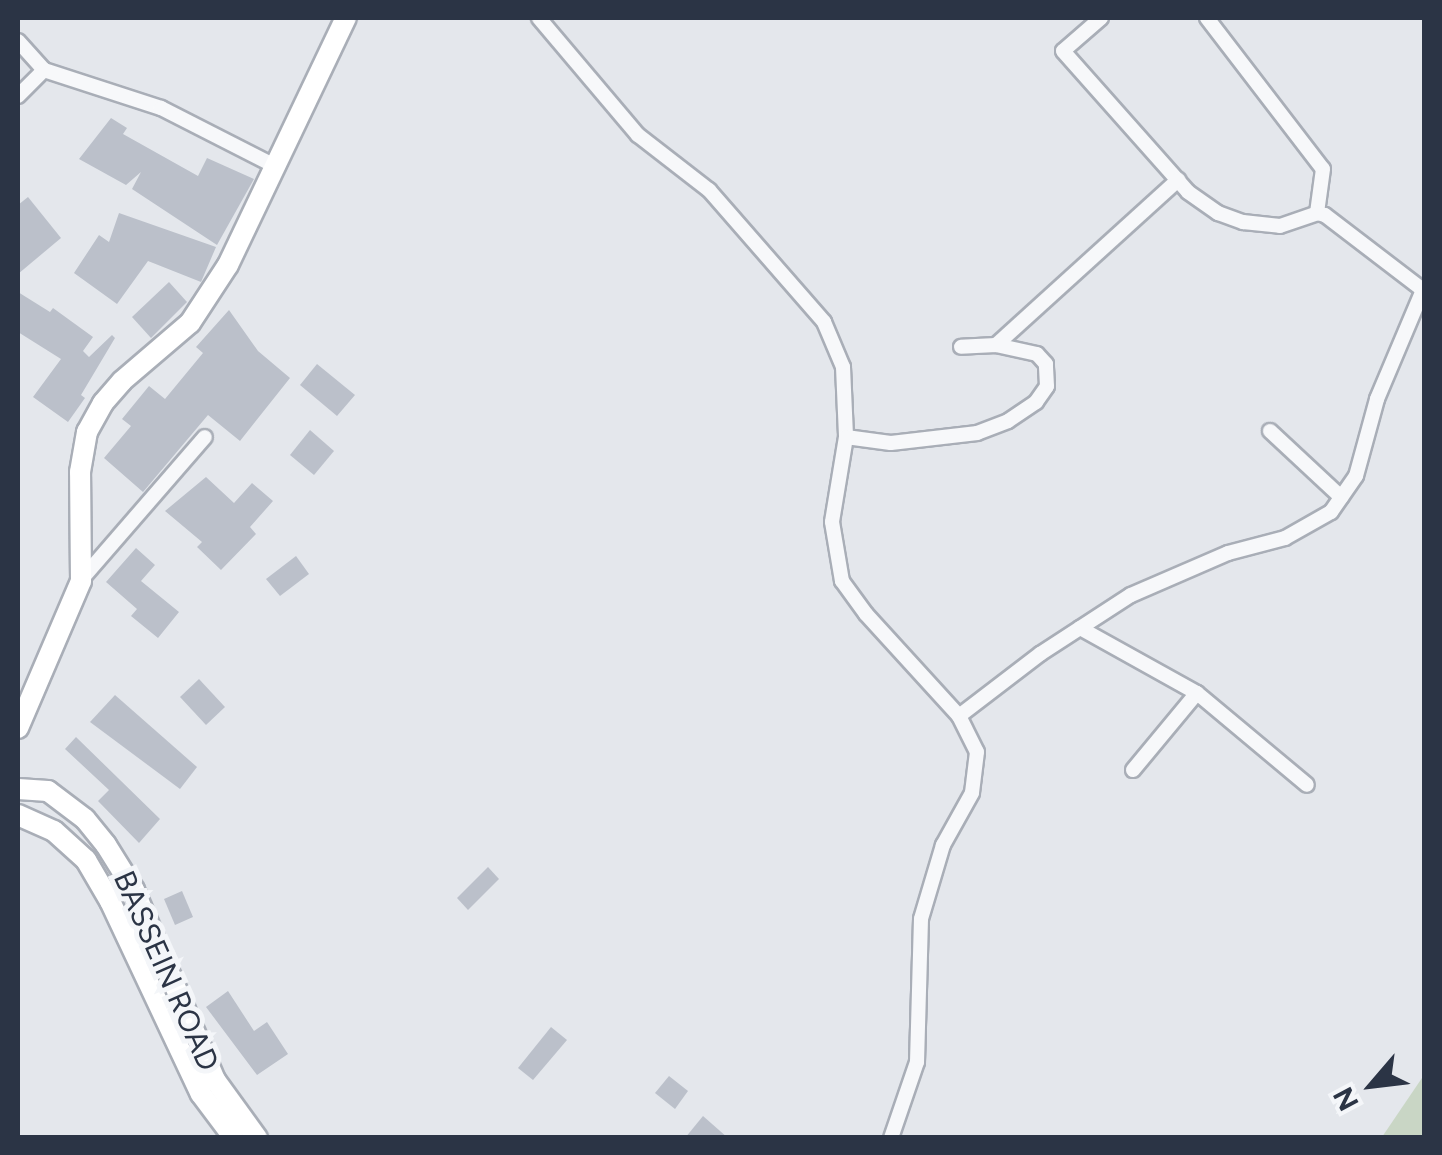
<!DOCTYPE html>
<html>
<head>
<meta charset="utf-8">
<style>
  body { margin:0 }
  #map { position:relative; width:1442px; height:1155px; overflow:hidden; background:#e4e7ec; font-family:Figtree,sans-serif }
  div>[style] { position:absolute }
  [style*='--x'] { left:calc(var(--x)*1px); top:calc(var(--y)*1px); width:calc(var(--w)*1px); rotate:calc(var(--a)*1deg) }
  .green>* { inset:0; background:#c9d6c5 }
  .building>* { inset:0; background:#bbc0ca }
  .roads { filter:drop-shadow(2px 0 #a9aeb7) drop-shadow(-2px 0 #a9aeb7) drop-shadow(0 2px #a9aeb7) drop-shadow(0 -2px #a9aeb7) }
  .minor>* { height:14px; margin:-7px; padding:0 7px; transform-origin:7px; border-radius:7px; background:#f7f8fa }
  .secondary>* { height:20px; margin:-10px; padding:0 10px; transform-origin:10px; border-radius:10px; background:#fff }
  span { translate:-50% -50%; white-space:nowrap; text-align:center; line-height:1.15; -webkit-text-stroke:10px #f4f6f9; paint-order:stroke }
  .street-label { font-size:30px; color:#2b3445 }
  .frame { position:absolute; inset:0; border:20px solid #2b3445; pointer-events:none }
  .north { position:absolute; left:1322px; top:1035px; width:100px; height:100px; -webkit-text-stroke:8px #f4f6f9; paint-order:stroke; rotate:242deg; font-size:28px; font-weight:700; line-height:40px; text-align:center; color:#2b3445 }
  .north::after { content:''; display:block; margin:auto; width:35px; height:45px; background:#2b3445; clip-path:polygon(50% 0,100% 100%,50% 72%,0 100%) }
</style>
</head>
<body>
<div id="map">
  <div class="green">
    <div style="clip-path:polygon(1424px 1075px,1424px 1137px,1382px 1137px)"></div>
  </div>
  <div class="building">
    <div style="clip-path:polygon(111px 118px,127px 128px,123px 134px,198px 176px,207px 158px,254px 179px,217px 245px,132px 189px,141px 172px,126px 185px,79px 159px)"></div>
    <div style="clip-path:polygon(28px 197px,61px 238px,18px 274px,18px 205px)"></div>
    <div style="clip-path:polygon(119px 213px,216px 247px,201px 282px,148px 261px,117px 304px,74px 273px,99px 235px,109px 242px)"></div>
    <div style="clip-path:polygon(169px 282px,187px 302px,151px 338px,132px 317px)"></div>
    <div style="clip-path:polygon(18px 292px,50px 312px,53px 308px,93px 337px,83px 351px,89px 357px,112px 335px,115px 338px,81px 395px,85px 398px,68px 422px,33px 397px,61px 359px,18px 332px)"></div>
    <div style="clip-path:polygon(229px 310px,258px 351px,290px 378px,240px 441px,208px 415px,143px 492px,104px 458px,131px 426px,122px 419px,149px 386px,165px 399px,203px 353px,196px 347px)"></div>
    <div style="clip-path:polygon(317px 364px,355px 395px,337px 416px,300px 385px)"></div>
    <div style="clip-path:polygon(310px 430px,334px 451px,314px 475px,290px 455px)"></div>
    <div style="clip-path:polygon(206px 477px,234px 503px,252px 483px,273px 501px,250px 527px,256px 534px,221px 570px,197px 547px,202px 542px,165px 511px)"></div>
    <div style="clip-path:polygon(136px 548px,155px 565px,141px 581px,179px 612px,158px 638px,131px 616px,137px 609px,106px 582px)"></div>
    <div style="clip-path:polygon(296px 556px,309px 574px,280px 596px,266px 579px)"></div>
    <div style="clip-path:polygon(199px 679px,225px 707px,206px 725px,180px 697px)"></div>
    <div style="clip-path:polygon(115px 695px,197px 767px,180px 789px,90px 722px)"></div>
    <div style="clip-path:polygon(76px 737px,160px 819px,139px 843px,98px 801px,109px 790px,65px 749px)"></div>
    <div style="clip-path:polygon(488px 867px,499px 879px,468px 910px,457px 898px)"></div>
    <div style="clip-path:polygon(182px 891px,193px 917px,175px 925px,164px 899px)"></div>
    <div style="clip-path:polygon(228px 991px,254px 1031px,267px 1022px,288px 1054px,257px 1075px,206px 1007px)"></div>
    <div style="clip-path:polygon(551px 1027px,567px 1040px,533px 1080px,518px 1068px)"></div>
    <div style="clip-path:polygon(669px 1076px,688px 1091px,675px 1109px,655px 1093px)"></div>
    <div style="clip-path:polygon(703px 1116px,728px 1138px,685px 1138px)"></div>
  </div>
  <div class="roads">
    <div class="minor">
      <div style="--x:539;--y:18;--w:153;--a:49.8"></div>
      <div style="--x:638;--y:135;--w:90;--a:37.8"></div>
      <div style="--x:709;--y:190;--w:175;--a:48.9"></div>
      <div style="--x:824;--y:322;--w:49;--a:67.1"></div>
      <div style="--x:843;--y:367;--w:70;--a:87.5"></div>
      <div style="--x:846;--y:437;--w:86;--a:99.4"></div>
      <div style="--x:832;--y:522;--w:60;--a:80.4"></div>
      <div style="--x:842;--y:581;--w:41;--a:54"></div>
      <div style="--x:866;--y:614;--w:138;--a:47.6"></div>
      <div style="--x:959;--y:716;--w:40;--a:63.4"></div>
      <div style="--x:977;--y:752;--w:41;--a:97"></div>
      <div style="--x:972;--y:793;--w:60;--a:119.1"></div>
      <div style="--x:943;--y:845;--w:77;--a:106.6"></div>
      <div style="--x:921;--y:919;--w:143;--a:91.6"></div>
      <div style="--x:917;--y:1062;--w:80;--a:108.9"></div>
      <div style="--x:1101;--y:18;--w:50;--a:139"></div>
      <div style="--x:1063;--y:51;--w:188;--a:48.4"></div>
      <div style="--x:1188;--y:192;--w:37;--a:35"></div>
      <div style="--x:1218;--y:213;--w:27;--a:20"></div>
      <div style="--x:1243;--y:222;--w:37;--a:6"></div>
      <div style="--x:1280;--y:226;--w:39;--a:-19"></div>
      <div style="--x:1317;--y:213;--w:8;--a:14"></div>
      <div style="--x:1325;--y:215;--w:123;--a:37.4"></div>
      <div style="--x:1207;--y:18;--w:190;--a:52.5"></div>
      <div style="--x:1323;--y:169;--w:44;--a:97.8"></div>
      <div style="--x:18;--y:41;--w:39;--a:48"></div>
      <div style="--x:44;--y:70;--w:123;--a:18"></div>
      <div style="--x:161;--y:108;--w:128;--a:27"></div>
      <div style="--x:18;--y:96;--w:37;--a:-45"></div>
      <div style="--x:996;--y:345;--w:246;--a:-42.2"></div>
      <div style="--x:1270;--y:431;--w:97;--a:42.9"></div>
      <div style="--x:846;--y:437;--w:45;--a:7.6"></div>
      <div style="--x:891;--y:443;--w:87;--a:-6.6"></div>
      <div style="--x:977;--y:433;--w:33;--a:-21"></div>
      <div style="--x:1008;--y:421;--w:34;--a:-34"></div>
      <div style="--x:1036;--y:402;--w:19;--a:-55"></div>
      <div style="--x:1047;--y:386;--w:22;--a:-93"></div>
      <div style="--x:1046;--y:364;--w:13;--a:-132"></div>
      <div style="--x:1037;--y:354;--w:42;--a:-167.6"></div>
      <div style="--x:996;--y:345;--w:35;--a:177"></div>
      <div style="--x:81;--y:580;--w:189;--a:-49.1"></div>
      <div style="--x:1080;--y:628;--w:134;--a:29.1"></div>
      <div style="--x:1197;--y:693;--w:143;--a:39.9"></div>
      <div style="--x:959;--y:716;--w:102;--a:-37.4"></div>
      <div style="--x:1040;--y:654;--w:108;--a:-33"></div>
      <div style="--x:1131;--y:595;--w:106;--a:-23.4"></div>
      <div style="--x:1228;--y:553;--w:59;--a:-14.7"></div>
      <div style="--x:1285;--y:538;--w:53;--a:-29.5"></div>
      <div style="--x:1331;--y:512;--w:44;--a:-55.2"></div>
      <div style="--x:1356;--y:476;--w:80;--a:-74.7"></div>
      <div style="--x:1377;--y:399;--w:121;--a:-67.1"></div>
      <div style="--x:1133;--y:770;--w:100;--a:-50.3"></div>
    </div>
    <div class="secondary">
      <div style="--x:18;--y:728;--w:160;--a:-66.8"></div>
      <div style="--x:81;--y:581;--w:109;--a:-90.5"></div>
      <div style="--x:80;--y:472;--w:41;--a:-80.1"></div>
      <div style="--x:87;--y:432;--w:33;--a:-61"></div>
      <div style="--x:103;--y:403;--w:29;--a:-49"></div>
      <div style="--x:122;--y:381;--w:89;--a:-40.5"></div>
      <div style="--x:190;--y:323;--w:69;--a:-56.8"></div>
      <div style="--x:228;--y:265;--w:274;--a:-64.5"></div>
      <div style="--x:18;--y:789;--w:30;--a:4"></div>
      <div style="--x:48;--y:791;--w:46;--a:37.1"></div>
      <div style="--x:85;--y:819;--w:33;--a:51"></div>
      <div style="--x:106;--y:845;--w:53;--a:58.1"></div>
      <div style="--x:134;--y:890;--w:207;--a:66.9"></div>
      <div style="--x:215;--y:1080;--w:72;--a:54.1"></div>
      <div style="--x:18;--y:815;--w:39;--a:24"></div>
      <div style="--x:54;--y:831;--w:43;--a:42.2"></div>
      <div style="--x:86;--y:860;--w:48;--a:59.7"></div>
      <div style="--x:110;--y:901;--w:213;--a:64.8"></div>
      <div style="--x:201;--y:1094;--w:55;--a:53.1"></div>
    </div>
  </div>
  <div class="street-label">
    <span style="left:166px;top:971px;rotate:66deg">BASSEIN ROAD</span>
  </div>
  <div class="frame"></div>
  <div class="north">N</div>
</div>
</body>
</html>
